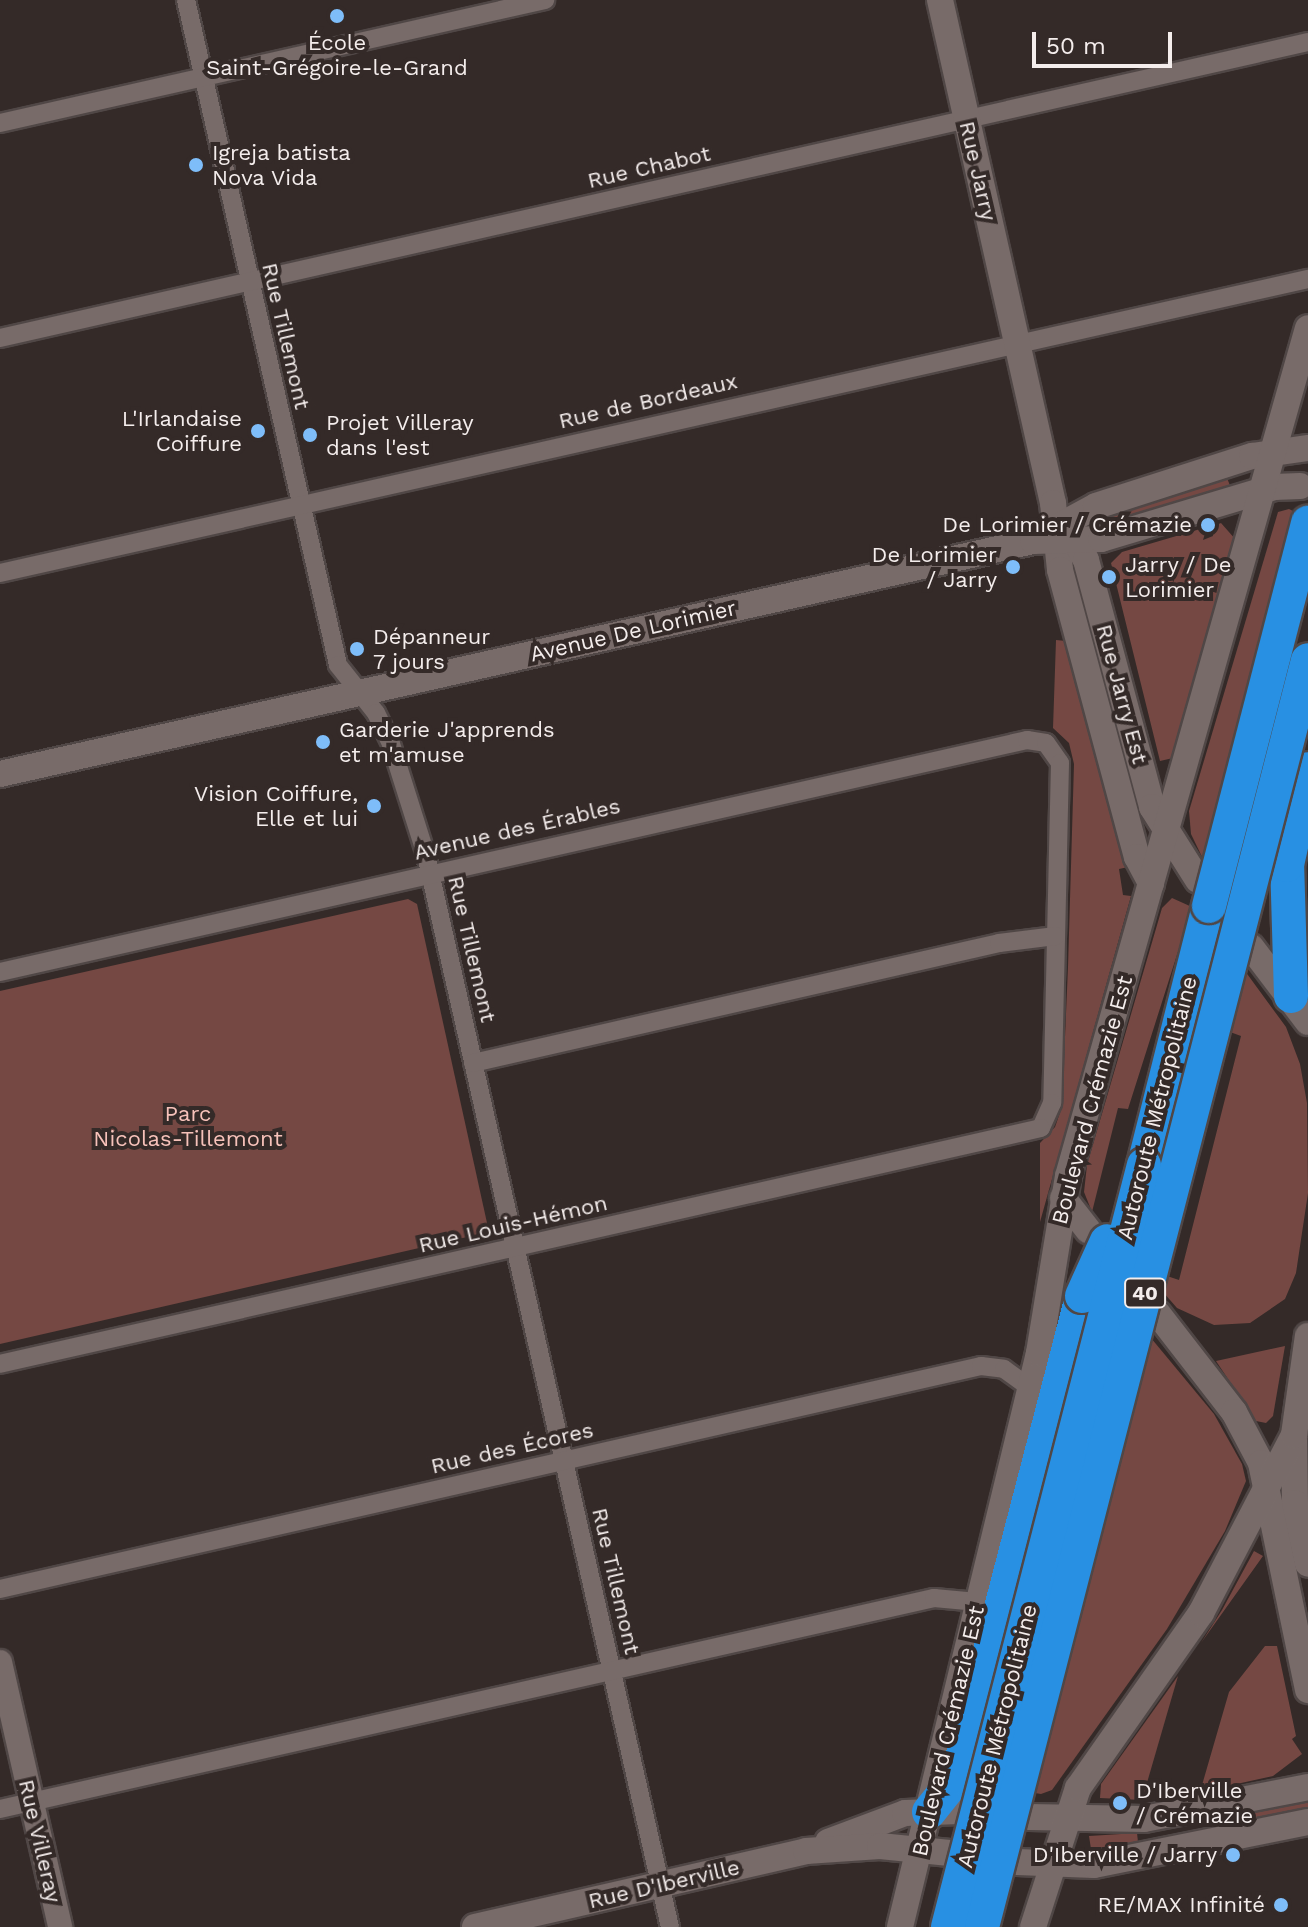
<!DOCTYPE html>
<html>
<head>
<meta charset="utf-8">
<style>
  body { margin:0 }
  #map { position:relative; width:1308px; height:1927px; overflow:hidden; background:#342a28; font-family:"Work Sans",sans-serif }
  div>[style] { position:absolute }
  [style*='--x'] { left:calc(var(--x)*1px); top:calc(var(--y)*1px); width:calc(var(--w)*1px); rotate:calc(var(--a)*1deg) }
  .green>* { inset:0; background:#754843 }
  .roads { filter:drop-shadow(2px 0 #504746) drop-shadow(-2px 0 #504746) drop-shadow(0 2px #504746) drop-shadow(0 -2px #504746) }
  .minor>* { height:18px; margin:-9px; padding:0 9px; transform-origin:9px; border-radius:9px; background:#786b69 }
  .tertiary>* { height:24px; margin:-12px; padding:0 12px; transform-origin:12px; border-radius:12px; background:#786b69 }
  .secondary>* { height:26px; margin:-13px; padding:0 13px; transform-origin:13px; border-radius:13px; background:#786b69 }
  .motorway>* { height:34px; margin:-17px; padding:0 17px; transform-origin:17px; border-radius:17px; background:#2890e3 }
  .bridges { filter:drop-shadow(2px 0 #504746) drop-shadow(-2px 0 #504746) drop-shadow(0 2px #504746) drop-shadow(0 -2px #504746) }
  .motorway-bridge>* { height:34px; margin:-17px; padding:0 17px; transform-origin:17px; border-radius:17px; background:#2890e3 }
  .dots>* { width:22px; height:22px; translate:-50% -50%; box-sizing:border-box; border:4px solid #342a28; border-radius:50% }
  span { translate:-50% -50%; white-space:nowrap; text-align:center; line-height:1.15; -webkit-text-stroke:8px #342a28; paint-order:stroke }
  .shield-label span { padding:2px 6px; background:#342a28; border:2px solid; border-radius:6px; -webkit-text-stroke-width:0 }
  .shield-label { font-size:20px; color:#f4edec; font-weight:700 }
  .poi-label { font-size:22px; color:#f4edec }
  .left { translate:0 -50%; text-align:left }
  .right { translate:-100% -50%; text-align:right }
  .street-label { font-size:22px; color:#f4edec }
  .park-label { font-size:22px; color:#f7c2ba }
  .scale { position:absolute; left:1032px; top:32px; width:140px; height:36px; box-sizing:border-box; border:4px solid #f4edec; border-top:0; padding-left:10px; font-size:24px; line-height:28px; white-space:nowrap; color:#f4edec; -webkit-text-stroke:6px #342a28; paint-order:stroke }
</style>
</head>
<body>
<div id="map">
  <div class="green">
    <div style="clip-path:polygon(1227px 478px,1231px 488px,1101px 524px,1099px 520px)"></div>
    <div style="clip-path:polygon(1289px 509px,1293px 511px,1204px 861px,1191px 834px,1189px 811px,1278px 512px)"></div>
    <div style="clip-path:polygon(1221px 523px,1236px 540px,1173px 758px,1160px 761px,1111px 563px,1122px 552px,1207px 527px,1203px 540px,1213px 536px,1211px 527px)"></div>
    <div style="clip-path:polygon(1056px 640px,1066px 641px,1128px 867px,1119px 869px,1123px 895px,1131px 896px,1040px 1222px,1040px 1143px,1055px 1127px,1062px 1107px,1068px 967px,1074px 764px,1069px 743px,1053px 728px)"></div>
    <div style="clip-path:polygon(1172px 898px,1192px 907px,1189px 917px,1128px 1109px,1118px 1108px,1092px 1212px,1084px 1192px,1087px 1165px,1162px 908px)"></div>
    <div style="clip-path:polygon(408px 899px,417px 904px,489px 1232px,0 1344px,0 991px)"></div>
    <div style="clip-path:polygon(1245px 971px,1286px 1027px,1300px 1064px,1307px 1103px,1308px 1193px,1296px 1273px,1285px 1299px,1250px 1323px,1214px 1325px,1177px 1308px,1163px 1292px,1167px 1276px,1179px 1280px,1241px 1036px,1230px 1032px)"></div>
    <div style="clip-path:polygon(1151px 1338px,1214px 1414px,1242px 1464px,1246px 1481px,1225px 1531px,1167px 1629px,1052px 1790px,1041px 1794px,1035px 1793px)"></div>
    <div style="clip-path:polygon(1285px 1346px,1273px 1416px,1266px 1423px,1256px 1421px,1216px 1361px)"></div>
    <div style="clip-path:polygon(1254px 1551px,1263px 1556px,1201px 1643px,1222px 1610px)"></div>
    <div style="clip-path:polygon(1265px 1646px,1277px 1646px,1296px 1736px,1292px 1739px,1302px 1754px,1273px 1776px,1200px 1792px,1229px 1692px)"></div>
    <div style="clip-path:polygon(1178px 1676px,1142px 1800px,1100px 1798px,1101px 1784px)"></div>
    <div style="clip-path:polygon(1308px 1801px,1308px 1807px,1217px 1828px,1216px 1821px)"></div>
    <div style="clip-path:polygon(1137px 1833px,1138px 1842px,1091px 1849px,1089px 1836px)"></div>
  </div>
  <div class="roads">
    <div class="minor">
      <div style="--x:186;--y:0;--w:682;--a:77.12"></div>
      <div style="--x:338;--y:665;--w:61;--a:51.6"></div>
      <div style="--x:376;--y:713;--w:34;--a:64"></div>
      <div style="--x:391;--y:744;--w:116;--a:72.5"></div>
      <div style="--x:426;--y:855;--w:1099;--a:77.18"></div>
      <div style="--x:0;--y:123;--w:559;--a:-12.72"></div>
      <div style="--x:0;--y:338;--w:1341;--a:-12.75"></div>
      <div style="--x:0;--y:573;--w:1341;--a:-12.67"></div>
      <div style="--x:0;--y:972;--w:1053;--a:-12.73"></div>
      <div style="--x:1027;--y:740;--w:19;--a:9"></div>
      <div style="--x:1046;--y:743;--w:24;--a:55"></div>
      <div style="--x:1060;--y:763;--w:340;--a:91.3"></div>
      <div style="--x:1052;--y:1103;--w:27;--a:114"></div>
      <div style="--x:1041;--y:1128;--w:1067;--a:167.23"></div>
      <div style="--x:473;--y:1063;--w:540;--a:-12.85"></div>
      <div style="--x:999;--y:943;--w:57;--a:-7"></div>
      <div style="--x:0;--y:1589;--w:1006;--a:-12.81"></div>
      <div style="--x:981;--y:1366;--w:23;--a:7"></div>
      <div style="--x:1004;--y:1369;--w:32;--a:36"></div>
      <div style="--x:0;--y:1809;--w:958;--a:-12.73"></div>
      <div style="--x:934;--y:1598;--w:44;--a:5.2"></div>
    </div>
    <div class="tertiary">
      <div style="--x:0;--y:1662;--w:272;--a:77.2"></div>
    </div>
    <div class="secondary">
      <div style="--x:940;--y:0;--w:516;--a:77.34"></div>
      <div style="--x:1053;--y:503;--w:67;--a:84"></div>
      <div style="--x:1060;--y:570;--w:297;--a:75"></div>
      <div style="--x:1137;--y:857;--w:30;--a:62"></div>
      <div style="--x:1067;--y:527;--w:38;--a:60"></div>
      <div style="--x:1086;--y:560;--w:256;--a:75"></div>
      <div style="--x:1152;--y:807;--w:86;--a:57.8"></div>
      <div style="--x:1050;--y:531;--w:52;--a:-28.5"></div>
      <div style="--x:1096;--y:506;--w:164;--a:-17.8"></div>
      <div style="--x:1252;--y:456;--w:57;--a:-8.1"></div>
      <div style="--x:0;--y:774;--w:1059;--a:-12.71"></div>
      <div style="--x:1033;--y:541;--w:68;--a:-1.7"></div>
      <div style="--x:1101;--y:539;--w:181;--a:-16.7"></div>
      <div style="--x:1274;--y:487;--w:26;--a:-2"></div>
      <div style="--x:1251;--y:947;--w:94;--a:52.8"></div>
      <div style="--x:1063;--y:1198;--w:41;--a:52"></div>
      <div style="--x:1158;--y:1314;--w:124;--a:52.2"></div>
      <div style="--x:1234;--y:1412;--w:58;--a:62.1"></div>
      <div style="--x:1261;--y:1463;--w:232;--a:78.3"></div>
      <div style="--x:1294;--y:1439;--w:64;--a:89.1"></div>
      <div style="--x:1295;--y:1503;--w:62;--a:78"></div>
      <div style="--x:1029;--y:1817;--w:115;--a:1"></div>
      <div style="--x:1144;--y:1819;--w:167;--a:-11"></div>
      <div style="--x:828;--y:1842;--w:82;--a:-20.6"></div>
      <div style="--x:905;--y:1813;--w:55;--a:-2.1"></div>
      <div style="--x:1017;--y:1862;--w:77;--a:2.2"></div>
      <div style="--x:1094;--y:1865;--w:218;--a:-11.4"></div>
      <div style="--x:475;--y:1927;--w:340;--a:-12.9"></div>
      <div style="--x:806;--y:1851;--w:74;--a:-3.9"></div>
      <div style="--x:880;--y:1846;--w:70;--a:5.7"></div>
      <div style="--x:900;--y:1927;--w:591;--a:-76.39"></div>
      <div style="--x:1039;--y:1353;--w:179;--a:-80.7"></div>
      <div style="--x:1068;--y:1176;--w:881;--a:-74.2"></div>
      <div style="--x:1033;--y:1927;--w:146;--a:-72.1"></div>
      <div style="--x:1078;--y:1788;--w:214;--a:-54.9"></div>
      <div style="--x:1201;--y:1613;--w:201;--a:-62.4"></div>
      <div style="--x:1294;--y:1435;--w:100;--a:-82"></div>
    </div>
    <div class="motorway">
      <div style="--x:1291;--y:996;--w:131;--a:-91.7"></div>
      <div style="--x:1287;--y:865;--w:98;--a:-77.7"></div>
      <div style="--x:1144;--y:1165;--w:267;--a:-75.9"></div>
      <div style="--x:929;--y:1812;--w:45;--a:-51.3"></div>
      <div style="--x:957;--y:1777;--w:497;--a:-75.4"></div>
    </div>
  </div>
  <div class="bridges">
    <div class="motorway-bridge">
      <div style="--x:1209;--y:906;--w:396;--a:-75.5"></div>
      <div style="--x:1082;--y:1296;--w:60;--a:-65.6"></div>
      <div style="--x:948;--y:1927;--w:787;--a:-75.58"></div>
      <div style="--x:982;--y:1927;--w:1308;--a:-75.57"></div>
    </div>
  </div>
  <div class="dots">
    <div style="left:337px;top:16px;background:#7ebdf9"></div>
    <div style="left:196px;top:165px;background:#7ebdf9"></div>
    <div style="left:258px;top:431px;background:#7ebdf9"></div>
    <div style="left:310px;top:435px;background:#7ebdf9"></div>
    <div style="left:1208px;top:525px;background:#7ebdf9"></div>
    <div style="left:1013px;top:567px;background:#7ebdf9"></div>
    <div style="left:1109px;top:577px;background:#7ebdf9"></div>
    <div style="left:357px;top:649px;background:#7ebdf9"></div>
    <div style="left:323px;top:742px;background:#7ebdf9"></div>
    <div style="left:374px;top:806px;background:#7ebdf9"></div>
    <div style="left:1120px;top:1803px;background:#7ebdf9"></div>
    <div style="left:1233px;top:1855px;background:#7ebdf9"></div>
    <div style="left:1281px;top:1905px;background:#7ebdf9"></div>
  </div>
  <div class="shield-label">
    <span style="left:1145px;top:1293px">40</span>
  </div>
  <div class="poi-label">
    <span style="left:337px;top:55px">École<br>Saint-Grégoire-le-Grand</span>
    <span class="left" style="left:212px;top:165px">Igreja batista<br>Nova Vida</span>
    <span class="right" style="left:242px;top:431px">L'Irlandaise<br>Coiffure</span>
    <span class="left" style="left:326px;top:435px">Projet Villeray<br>dans l'est</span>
    <span class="right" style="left:1192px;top:525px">De Lorimier / Crémazie</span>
    <span class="right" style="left:997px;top:567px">De Lorimier<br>/ Jarry</span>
    <span class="left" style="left:1125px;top:577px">Jarry / De<br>Lorimier</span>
    <span class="left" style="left:373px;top:649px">Dépanneur<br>7 jours</span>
    <span class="left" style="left:339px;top:742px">Garderie J'apprends<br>et m'amuse</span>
    <span class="right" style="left:358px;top:806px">Vision Coiffure,<br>Elle et lui</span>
    <span class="left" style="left:1136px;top:1803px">D'Iberville<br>/ Crémazie</span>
    <span class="right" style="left:1217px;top:1855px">D'Iberville / Jarry</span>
    <span class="right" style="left:1265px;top:1905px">RE/MAX Infinité</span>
  </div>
  <div class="street-label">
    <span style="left:649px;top:167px;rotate:-13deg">Rue Chabot</span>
    <span style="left:978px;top:171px;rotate:77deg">Rue Jarry</span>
    <span style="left:286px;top:336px;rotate:77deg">Rue Tillemont</span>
    <span style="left:648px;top:401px;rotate:-13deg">Rue de Bordeaux</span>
    <span style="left:633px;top:631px;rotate:-13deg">Avenue De Lorimier</span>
    <span style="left:1122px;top:694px;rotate:75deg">Rue Jarry Est</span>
    <span style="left:517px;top:829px;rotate:-13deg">Avenue des Érables</span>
    <span style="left:472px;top:949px;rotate:77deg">Rue Tillemont</span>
    <span style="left:1092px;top:1100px;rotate:-75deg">Boulevard Crémazie Est</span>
    <span style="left:1157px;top:1108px;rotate:-76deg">Autoroute Métropolitaine</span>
    <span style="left:513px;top:1224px;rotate:-13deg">Rue Louis-Hémon</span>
    <span style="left:512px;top:1448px;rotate:-13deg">Rue des Écores</span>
    <span style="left:616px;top:1581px;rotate:77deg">Rue Tillemont</span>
    <span style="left:948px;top:1731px;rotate:-77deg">Boulevard Crémazie Est</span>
    <span style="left:997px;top:1736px;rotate:-76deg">Autoroute Métropolitaine</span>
    <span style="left:40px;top:1841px;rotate:77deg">Rue Villeray</span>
    <span style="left:664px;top:1884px;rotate:-13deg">Rue D'Iberville</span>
  </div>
  <div class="park-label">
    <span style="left:188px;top:1126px">Parc<br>Nicolas-Tillemont</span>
  </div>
  <div class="scale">50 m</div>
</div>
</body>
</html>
